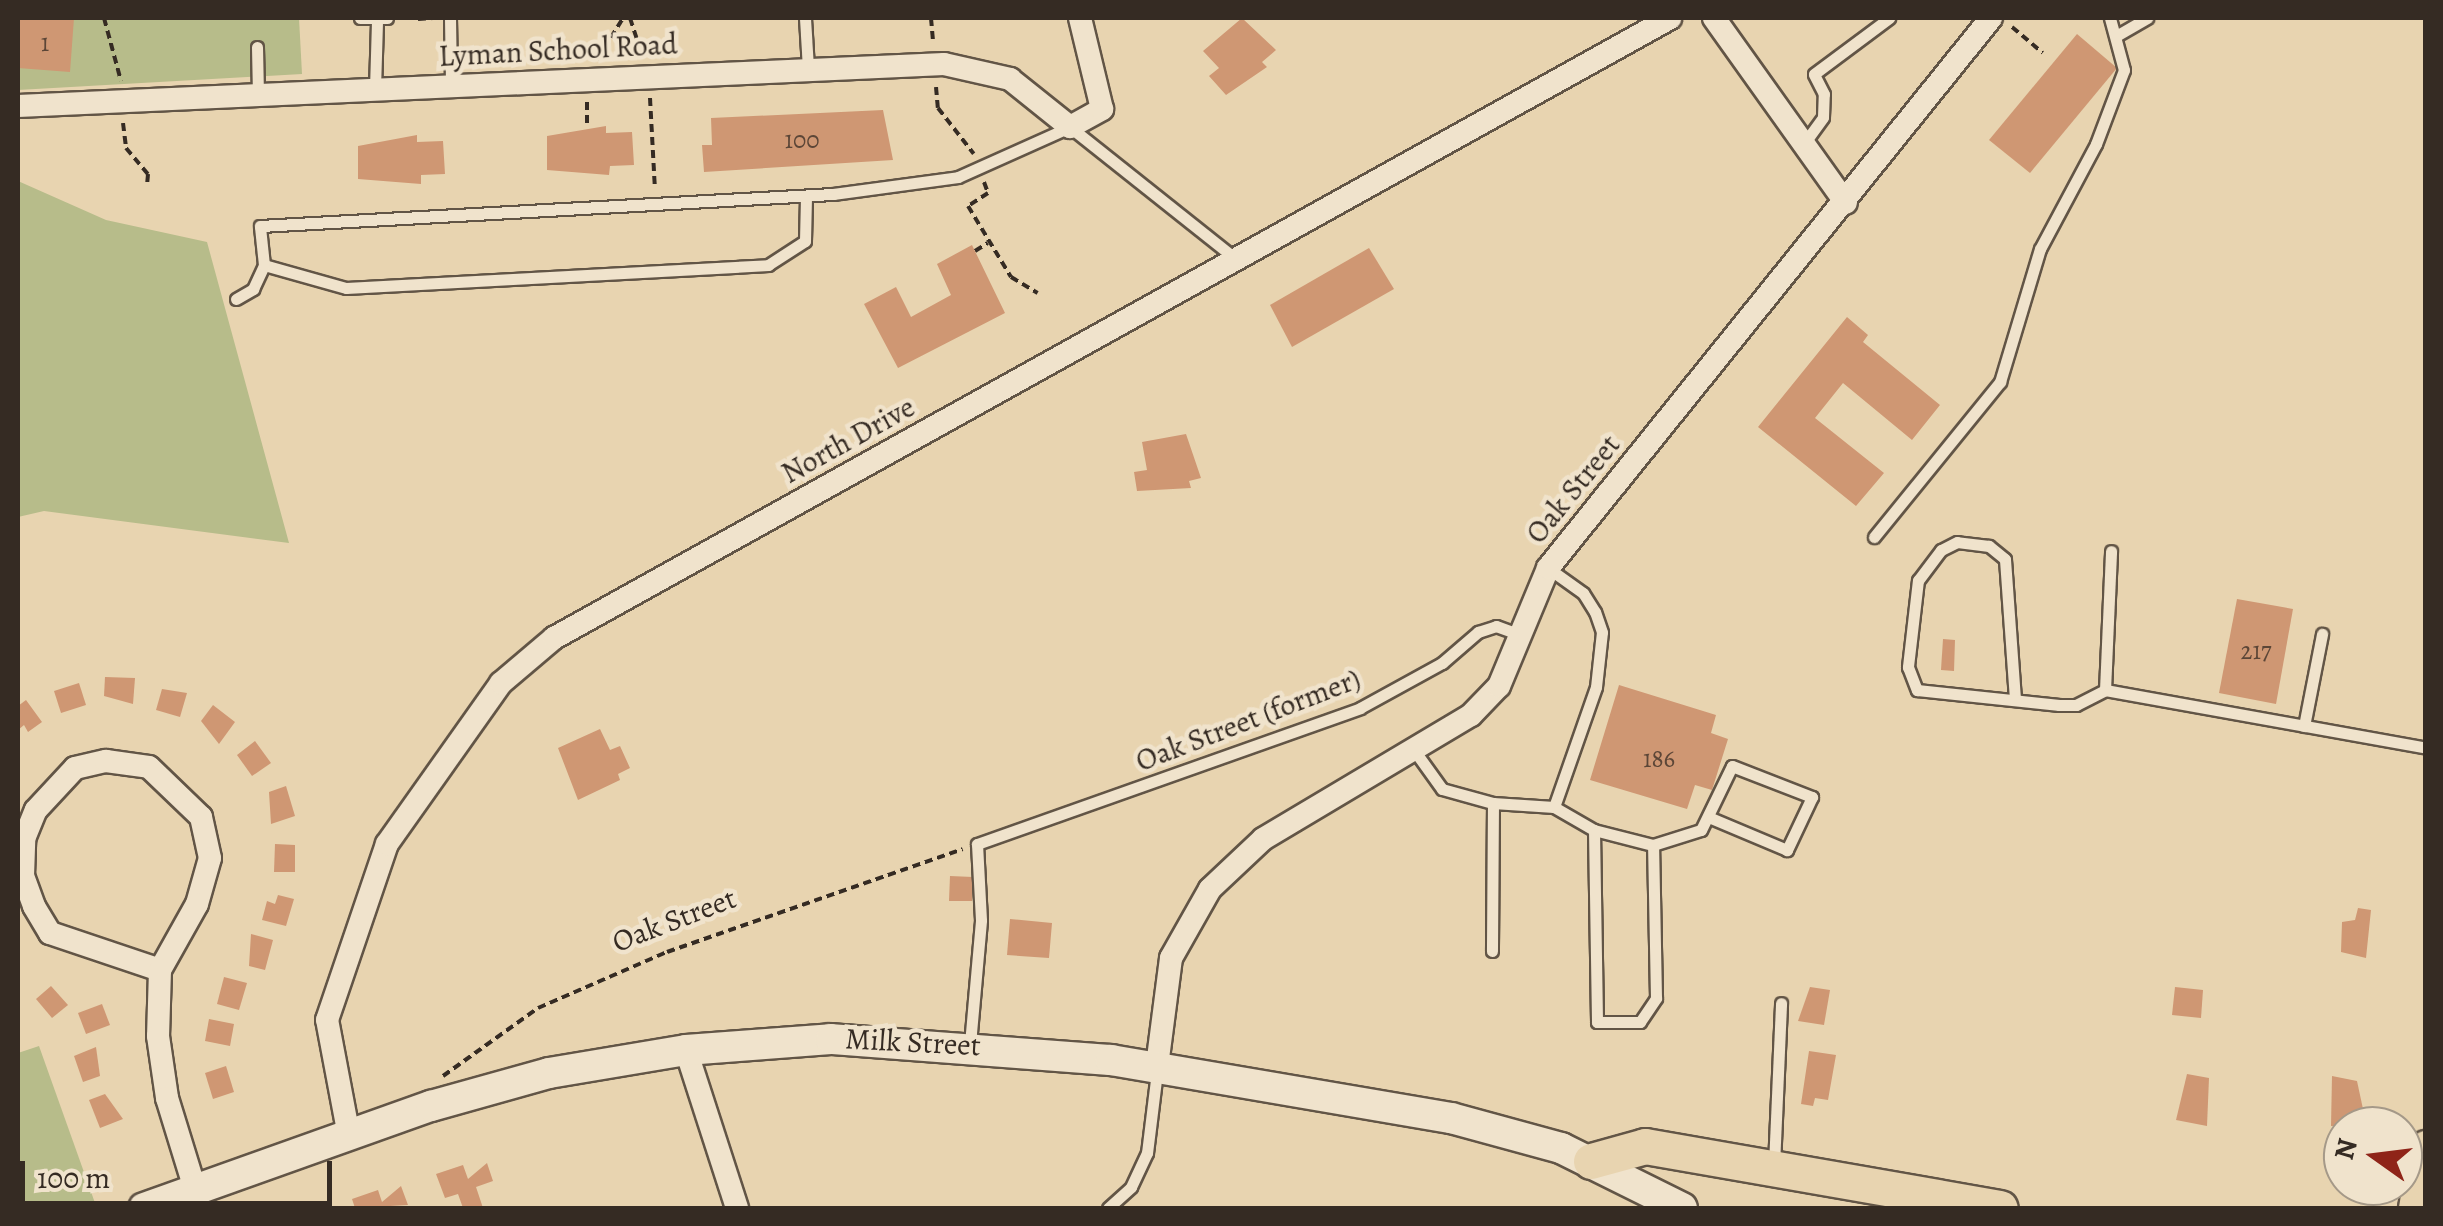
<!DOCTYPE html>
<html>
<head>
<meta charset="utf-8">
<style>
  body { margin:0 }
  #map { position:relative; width:2443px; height:1226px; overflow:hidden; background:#e8d4b0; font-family:Alegreya,serif }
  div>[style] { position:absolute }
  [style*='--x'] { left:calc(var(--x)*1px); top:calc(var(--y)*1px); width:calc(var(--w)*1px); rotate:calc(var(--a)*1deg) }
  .green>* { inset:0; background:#b7bc8a }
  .building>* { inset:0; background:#cf9773 }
  .path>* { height:4px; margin-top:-2px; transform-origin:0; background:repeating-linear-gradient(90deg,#352b23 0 8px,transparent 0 13px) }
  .roads { filter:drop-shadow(2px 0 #625546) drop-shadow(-2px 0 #625546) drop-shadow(0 2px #625546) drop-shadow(0 -2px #625546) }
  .service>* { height:11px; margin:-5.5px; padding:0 5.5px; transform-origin:5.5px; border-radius:5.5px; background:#f0e3cc }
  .minor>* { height:22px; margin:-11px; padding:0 11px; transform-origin:11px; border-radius:11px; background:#f0e3cc }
  .secondary>* { height:30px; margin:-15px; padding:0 15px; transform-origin:15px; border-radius:15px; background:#f0e3cc }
  .trunk>* { height:35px; margin:-17.5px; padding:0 17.5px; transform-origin:17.5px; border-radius:17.5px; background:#e8d4b0 }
  span { translate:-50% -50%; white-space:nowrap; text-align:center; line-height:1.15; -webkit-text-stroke:9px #f0e3cc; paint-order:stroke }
  .number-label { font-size:25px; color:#5c4637 }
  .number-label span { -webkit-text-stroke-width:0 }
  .street-label { font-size:30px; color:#352b23 }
  .frame { position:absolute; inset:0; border:20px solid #352b23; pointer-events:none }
  .north { position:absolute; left:2323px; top:1106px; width:100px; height:100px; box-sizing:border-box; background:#f0e3cc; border:2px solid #a59988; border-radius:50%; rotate:284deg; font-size:28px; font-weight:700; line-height:40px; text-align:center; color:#352b23 }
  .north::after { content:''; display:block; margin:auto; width:35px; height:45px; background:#8f2418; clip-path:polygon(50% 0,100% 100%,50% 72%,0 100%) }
  .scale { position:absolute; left:20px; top:1161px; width:312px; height:45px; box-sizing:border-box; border:5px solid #352b23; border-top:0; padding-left:12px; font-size:30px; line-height:35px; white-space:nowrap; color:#352b23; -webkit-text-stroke:8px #f0e3cc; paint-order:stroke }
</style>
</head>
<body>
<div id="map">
  <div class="green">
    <div style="clip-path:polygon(18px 18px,299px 18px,302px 74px,18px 90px)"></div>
    <div style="clip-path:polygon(18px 181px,106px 220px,207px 242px,289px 543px,44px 511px,18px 517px)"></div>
    <div style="clip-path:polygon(39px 1046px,95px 1203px,77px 1208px,18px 1208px,18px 1053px)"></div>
  </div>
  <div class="building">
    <div style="clip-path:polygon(18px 18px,74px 18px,70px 72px,18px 68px)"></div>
    <div style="clip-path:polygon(1242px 18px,1276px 50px,1262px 62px,1267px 67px,1226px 95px,1209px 76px,1219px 68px,1203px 51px)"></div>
    <div style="clip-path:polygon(2077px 34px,2117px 68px,2030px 173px,1989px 140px)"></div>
    <div style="clip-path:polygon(883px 110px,893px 160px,704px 172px,702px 145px,712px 145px,711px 118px)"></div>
    <div style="clip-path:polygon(606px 126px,606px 133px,632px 132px,634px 165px,610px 166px,609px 175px,547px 170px,547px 136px)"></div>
    <div style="clip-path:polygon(417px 135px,417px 142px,443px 141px,445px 174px,421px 175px,421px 184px,358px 179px,358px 146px)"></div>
    <div style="clip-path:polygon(972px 245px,1005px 313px,898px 368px,864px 304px,896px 287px,911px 317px,951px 295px,937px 264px)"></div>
    <div style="clip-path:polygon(1369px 248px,1394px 289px,1292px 347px,1270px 305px)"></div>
    <div style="clip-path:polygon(1847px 317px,1868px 335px,1863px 342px,1940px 405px,1912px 440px,1843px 383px,1815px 418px,1884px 473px,1856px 506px,1758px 427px)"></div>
    <div style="clip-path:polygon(1186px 434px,1201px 478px,1189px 481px,1191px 488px,1137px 491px,1134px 472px,1147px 470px,1142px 442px)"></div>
    <div style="clip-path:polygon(2237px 599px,2293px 609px,2276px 704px,2219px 693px)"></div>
    <div style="clip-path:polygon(1943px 639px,1955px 640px,1954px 671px,1941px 670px)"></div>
    <div style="clip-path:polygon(105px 677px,135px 678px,133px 704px,104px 696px)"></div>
    <div style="clip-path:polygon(79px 683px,86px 705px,61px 713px,54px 691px)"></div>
    <div style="clip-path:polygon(1619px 685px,1716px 715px,1711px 733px,1728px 739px,1712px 790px,1695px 785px,1687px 809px,1590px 780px)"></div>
    <div style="clip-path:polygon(162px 689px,187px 693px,180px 717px,156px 710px)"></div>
    <div style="clip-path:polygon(26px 700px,42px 722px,28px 732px,24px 725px,18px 730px,18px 706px)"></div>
    <div style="clip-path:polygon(213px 705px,235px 722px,219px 744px,201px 721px)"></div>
    <div style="clip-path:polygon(600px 729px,610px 750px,620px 746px,630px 768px,618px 774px,620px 780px,578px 800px,558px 748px)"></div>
    <div style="clip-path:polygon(255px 741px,271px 763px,252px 776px,237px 755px)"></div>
    <div style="clip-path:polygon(286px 786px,295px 816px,271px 824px,269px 792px)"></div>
    <div style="clip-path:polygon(275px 844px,295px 845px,295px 872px,274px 872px)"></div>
    <div style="clip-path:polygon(950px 876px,973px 877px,972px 901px,949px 901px)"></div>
    <div style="clip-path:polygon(278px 895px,294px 899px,286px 926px,262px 920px,267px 901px,275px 904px)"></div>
    <div style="clip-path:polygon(2358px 908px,2371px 910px,2366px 958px,2341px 952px,2342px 922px,2355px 920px)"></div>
    <div style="clip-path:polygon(1010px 919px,1052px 923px,1049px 958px,1007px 955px)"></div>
    <div style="clip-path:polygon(251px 934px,273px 940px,265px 970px,249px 966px)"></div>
    <div style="clip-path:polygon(224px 977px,247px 983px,239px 1010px,217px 1004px)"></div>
    <div style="clip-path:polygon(51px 986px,68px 1005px,52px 1018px,36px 999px)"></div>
    <div style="clip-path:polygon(1810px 987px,1830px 990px,1824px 1025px,1798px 1021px)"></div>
    <div style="clip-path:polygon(2175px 987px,2203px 990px,2201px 1018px,2172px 1015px)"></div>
    <div style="clip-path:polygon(102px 1004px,110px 1025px,86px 1034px,78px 1013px)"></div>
    <div style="clip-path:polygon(209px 1019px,234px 1024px,230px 1046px,205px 1041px)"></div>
    <div style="clip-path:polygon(96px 1047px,100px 1076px,83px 1082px,74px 1056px)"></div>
    <div style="clip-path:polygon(1809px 1051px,1836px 1055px,1828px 1100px,1815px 1098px,1813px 1106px,1801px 1104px)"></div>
    <div style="clip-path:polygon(226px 1066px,234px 1092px,213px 1099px,205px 1073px)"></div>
    <div style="clip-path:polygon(2187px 1074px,2209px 1078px,2207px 1126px,2176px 1120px)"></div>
    <div style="clip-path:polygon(2332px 1076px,2357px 1081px,2363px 1109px,2357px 1126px,2331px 1126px)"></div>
    <div style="clip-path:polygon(105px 1094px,123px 1119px,100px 1128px,89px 1100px)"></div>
    <div style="clip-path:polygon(487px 1163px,493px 1181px,476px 1187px,483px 1208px,463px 1208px,458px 1194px,445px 1198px,436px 1174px,463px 1165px,468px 1179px)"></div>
    <div style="clip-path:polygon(401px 1186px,408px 1205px,355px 1208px,352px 1199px,378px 1190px,382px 1202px)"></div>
  </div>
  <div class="path">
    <div style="--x:104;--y:18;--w:65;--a:74.9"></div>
    <div style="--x:630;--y:18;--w:39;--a:72"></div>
    <div style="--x:931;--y:18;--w:25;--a:85"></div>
    <div style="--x:418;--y:19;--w:15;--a:-4"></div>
    <div style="--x:2012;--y:27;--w:40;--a:40"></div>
    <div style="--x:597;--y:60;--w:49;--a:-58.2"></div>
    <div style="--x:936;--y:87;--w:21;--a:85"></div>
    <div style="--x:938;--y:108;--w:58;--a:52"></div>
    <div style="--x:650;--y:98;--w:91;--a:86.9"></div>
    <div style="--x:587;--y:102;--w:25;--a:90"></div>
    <div style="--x:123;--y:123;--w:25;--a:83"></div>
    <div style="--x:126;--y:148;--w:34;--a:50"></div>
    <div style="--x:148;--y:174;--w:12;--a:95"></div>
    <div style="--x:984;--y:182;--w:12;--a:70"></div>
    <div style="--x:988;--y:193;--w:24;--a:147"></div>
    <div style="--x:968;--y:206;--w:83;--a:58.8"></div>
    <div style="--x:1011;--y:277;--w:31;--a:31"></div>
    <div style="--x:975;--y:251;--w:15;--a:-32"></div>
    <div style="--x:443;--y:1076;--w:117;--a:-35.6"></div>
    <div style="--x:538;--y:1008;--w:141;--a:-23.5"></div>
    <div style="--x:667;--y:952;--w:313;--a:-19.2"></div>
  </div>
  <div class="roads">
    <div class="service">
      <div style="--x:360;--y:18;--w:27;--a:0"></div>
      <div style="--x:450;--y:18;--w:67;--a:89.1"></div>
      <div style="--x:805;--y:18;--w:51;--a:86.6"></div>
      <div style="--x:2116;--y:36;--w:36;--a:-30"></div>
      <div style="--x:257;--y:47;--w:48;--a:88.8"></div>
      <div style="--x:375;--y:89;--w:67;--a:-88.3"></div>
      <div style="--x:1803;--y:145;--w:34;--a:-54"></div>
      <div style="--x:1823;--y:117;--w:23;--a:-88"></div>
      <div style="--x:1824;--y:94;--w:22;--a:-117"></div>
      <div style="--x:1814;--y:74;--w:94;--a:-36.7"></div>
      <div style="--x:264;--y:265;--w:85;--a:15.7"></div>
      <div style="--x:346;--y:288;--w:423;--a:-3.1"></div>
      <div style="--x:768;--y:265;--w:44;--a:-33"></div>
      <div style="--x:805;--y:241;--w:45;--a:-88.7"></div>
      <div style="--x:236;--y:299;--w:20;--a:-30"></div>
      <div style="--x:253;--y:289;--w:26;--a:-65"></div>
      <div style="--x:264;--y:265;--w:39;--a:-96"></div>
      <div style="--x:260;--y:226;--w:574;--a:-3.2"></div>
      <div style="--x:833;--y:194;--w:126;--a:-7.7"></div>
      <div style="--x:958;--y:177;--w:123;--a:-24.1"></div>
      <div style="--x:1070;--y:127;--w:213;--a:38.5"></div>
      <div style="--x:1874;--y:537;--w:200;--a:-50.9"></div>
      <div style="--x:2000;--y:382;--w:139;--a:-73.3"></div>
      <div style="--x:2040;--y:249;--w:119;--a:-61.9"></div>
      <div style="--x:2096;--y:144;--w:79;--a:-69.3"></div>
      <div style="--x:2124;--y:70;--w:54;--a:-105.1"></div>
      <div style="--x:2105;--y:690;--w:139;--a:-87.5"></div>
      <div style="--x:2015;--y:699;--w:140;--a:-94.1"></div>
      <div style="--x:2005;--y:559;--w:21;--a:-141"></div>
      <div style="--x:1989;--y:546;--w:32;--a:-173"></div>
      <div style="--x:1957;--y:542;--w:18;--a:153"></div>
      <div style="--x:1941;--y:550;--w:38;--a:127"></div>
      <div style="--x:1918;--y:580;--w:88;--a:96.6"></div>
      <div style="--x:1908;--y:667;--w:25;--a:69"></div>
      <div style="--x:1917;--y:690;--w:143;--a:6"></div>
      <div style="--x:2059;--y:705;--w:17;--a:0"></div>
      <div style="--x:2076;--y:705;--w:33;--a:-27"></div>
      <div style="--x:2105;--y:690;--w:326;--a:10.2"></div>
      <div style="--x:2304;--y:726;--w:94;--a:-78.9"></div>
      <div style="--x:1414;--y:750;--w:48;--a:54.3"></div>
      <div style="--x:1442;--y:789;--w:53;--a:15.4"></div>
      <div style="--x:1493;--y:803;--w:148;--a:90.4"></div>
      <div style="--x:1493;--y:803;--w:61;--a:3.8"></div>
      <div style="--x:1554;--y:807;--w:127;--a:-70.7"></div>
      <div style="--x:1596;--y:687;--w:55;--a:-83.8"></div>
      <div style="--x:1602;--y:632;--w:21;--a:-109"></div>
      <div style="--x:1595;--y:612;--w:22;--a:-122"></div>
      <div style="--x:1583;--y:593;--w:43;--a:-144.5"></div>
      <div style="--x:1554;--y:807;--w:46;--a:29.9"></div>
      <div style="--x:1594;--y:830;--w:192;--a:89.1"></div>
      <div style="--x:1597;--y:1022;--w:43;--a:0"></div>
      <div style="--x:1640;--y:1022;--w:29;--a:-56"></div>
      <div style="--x:1656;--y:998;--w:153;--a:-91.1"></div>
      <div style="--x:1653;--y:845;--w:50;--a:-17.4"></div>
      <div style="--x:1701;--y:830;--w:71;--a:-64.2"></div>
      <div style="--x:1732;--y:766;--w:86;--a:21.2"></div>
      <div style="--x:1812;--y:797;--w:59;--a:115.3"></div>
      <div style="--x:1787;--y:850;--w:82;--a:-157.2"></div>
      <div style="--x:1594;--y:830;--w:61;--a:14.3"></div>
      <div style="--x:970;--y:1044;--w:124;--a:-84.9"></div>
      <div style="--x:981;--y:920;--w:76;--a:-93"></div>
      <div style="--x:977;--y:844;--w:406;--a:-19.5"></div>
      <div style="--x:1360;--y:708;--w:94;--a:-28.8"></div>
      <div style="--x:1442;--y:663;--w:48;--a:-40.7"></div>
      <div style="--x:1478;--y:632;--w:19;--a:-18"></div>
      <div style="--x:1496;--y:626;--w:29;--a:20"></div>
      <div style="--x:1774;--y:1165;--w:162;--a:-87.5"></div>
      <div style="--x:1108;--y:1208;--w:31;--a:-42"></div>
      <div style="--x:1131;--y:1187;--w:38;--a:-65"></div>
      <div style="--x:1147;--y:1153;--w:82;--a:-83"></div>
    </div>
    <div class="minor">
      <div style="--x:1714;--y:18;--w:227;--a:54.5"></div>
      <div style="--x:18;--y:106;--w:927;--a:-2.6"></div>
      <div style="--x:944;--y:64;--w:68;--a:12.8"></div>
      <div style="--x:1010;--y:79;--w:77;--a:38.7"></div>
      <div style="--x:1070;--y:127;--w:37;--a:-29"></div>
      <div style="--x:1102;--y:109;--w:94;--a:-103.6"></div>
      <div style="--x:160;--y:970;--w:116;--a:-161.4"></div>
      <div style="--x:50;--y:933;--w:31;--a:-121"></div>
      <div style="--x:34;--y:906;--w:32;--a:-110"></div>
      <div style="--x:23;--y:876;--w:37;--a:-88"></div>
      <div style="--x:24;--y:839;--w:31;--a:-68"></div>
      <div style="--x:36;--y:810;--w:57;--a:-47.1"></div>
      <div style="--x:75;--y:768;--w:32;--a:-13"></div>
      <div style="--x:106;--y:761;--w:43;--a:7.9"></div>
      <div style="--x:149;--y:767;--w:72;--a:43.9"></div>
      <div style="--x:201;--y:817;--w:42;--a:77.6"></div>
      <div style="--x:210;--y:858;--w:48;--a:105.8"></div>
      <div style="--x:197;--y:904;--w:76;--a:119.3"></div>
      <div style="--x:160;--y:970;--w:66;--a:91.7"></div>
      <div style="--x:158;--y:1036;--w:63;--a:81.7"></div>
      <div style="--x:167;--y:1098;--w:95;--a:72.9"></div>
      <div style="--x:686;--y:1050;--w:166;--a:72.1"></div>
      <div style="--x:1157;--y:1066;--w:109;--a:-82.6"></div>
      <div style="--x:1171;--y:958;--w:79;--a:-60.5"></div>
      <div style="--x:1210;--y:889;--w:73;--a:-43.3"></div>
      <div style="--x:1263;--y:839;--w:242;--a:-30.8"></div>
      <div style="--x:1471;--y:715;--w:40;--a:-46"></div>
      <div style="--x:1499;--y:686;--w:128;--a:-67.4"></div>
      <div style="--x:1548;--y:568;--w:706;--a:-51.15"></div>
      <div style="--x:349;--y:1136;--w:118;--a:-100.7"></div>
      <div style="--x:327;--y:1020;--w:186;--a:-71.2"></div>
      <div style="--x:387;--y:844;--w:197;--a:-54.7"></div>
      <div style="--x:501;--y:683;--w:70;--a:-40.3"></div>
      <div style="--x:554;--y:638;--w:1277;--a:-29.05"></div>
    </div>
    <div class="secondary">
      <div style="--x:144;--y:1208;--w:305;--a:-19.6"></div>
      <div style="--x:431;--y:1106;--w:123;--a:-15.6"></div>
      <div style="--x:549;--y:1073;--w:139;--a:-9.5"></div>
      <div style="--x:686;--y:1050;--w:145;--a:-4.3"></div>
      <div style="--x:831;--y:1039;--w:281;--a:4.3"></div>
      <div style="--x:1111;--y:1060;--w:345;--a:9.7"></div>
      <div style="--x:1451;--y:1118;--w:114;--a:15.3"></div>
      <div style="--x:1561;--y:1148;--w:135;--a:26.4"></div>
    </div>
    <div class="trunk">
      <div style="--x:1591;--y:1161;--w:56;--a:-15.5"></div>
      <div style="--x:1645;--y:1146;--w:360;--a:9.9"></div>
      <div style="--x:2416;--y:1208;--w:61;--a:-80.5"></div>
    </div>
  </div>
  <div class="number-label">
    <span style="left:45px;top:43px">1</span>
    <span style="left:802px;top:140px">100</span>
    <span style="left:2256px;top:651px">217</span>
    <span style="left:1659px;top:759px">186</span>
  </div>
  <div class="street-label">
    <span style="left:558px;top:50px;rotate:-3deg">Lyman School Road</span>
    <span style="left:848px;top:440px;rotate:-29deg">North Drive</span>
    <span style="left:1573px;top:489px;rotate:-51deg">Oak Street</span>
    <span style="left:1248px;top:720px;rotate:-21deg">Oak Street (former)</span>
    <span style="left:674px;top:920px;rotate:-21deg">Oak Street</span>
    <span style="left:913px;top:1042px;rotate:3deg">Milk Street</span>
  </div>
  <div class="frame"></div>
  <div class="north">N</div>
  <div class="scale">100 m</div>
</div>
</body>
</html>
